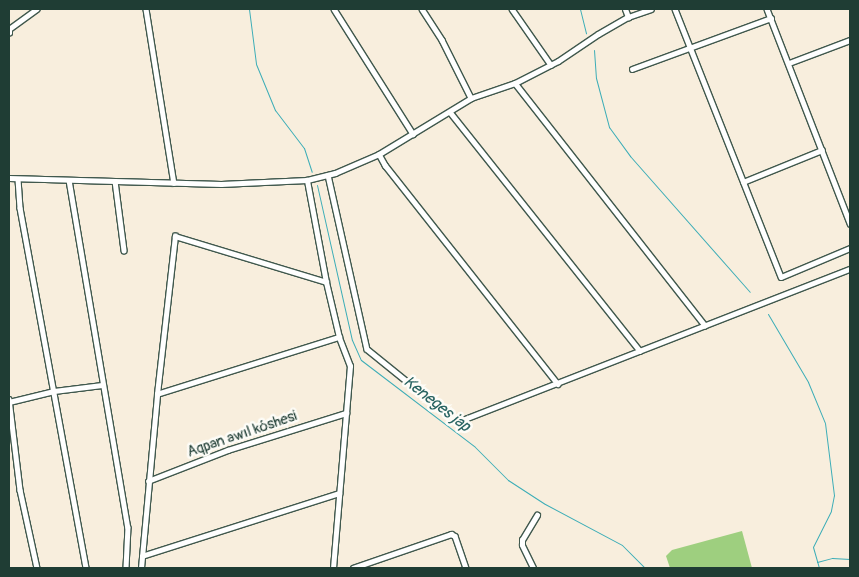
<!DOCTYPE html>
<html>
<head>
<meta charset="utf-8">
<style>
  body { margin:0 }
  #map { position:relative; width:859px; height:577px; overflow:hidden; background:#f8eedd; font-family:Pangolin,sans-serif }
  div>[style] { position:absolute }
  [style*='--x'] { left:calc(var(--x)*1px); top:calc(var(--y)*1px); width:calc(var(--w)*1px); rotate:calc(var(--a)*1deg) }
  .green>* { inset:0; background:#9ecf7f }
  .stream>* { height:1px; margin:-0.5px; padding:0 0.5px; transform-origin:0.5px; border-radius:0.5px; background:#3cadb7 }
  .roads { filter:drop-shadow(1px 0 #40584d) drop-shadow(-1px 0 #40584d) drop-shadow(0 1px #40584d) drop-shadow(0 -1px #40584d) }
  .minor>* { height:4.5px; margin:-2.25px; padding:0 2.25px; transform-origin:2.25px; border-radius:2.25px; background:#fff }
  .tertiary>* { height:5px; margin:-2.5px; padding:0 2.5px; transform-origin:2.5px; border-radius:2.5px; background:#fff }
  span { translate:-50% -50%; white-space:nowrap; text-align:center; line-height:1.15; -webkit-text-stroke:5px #fdfcf7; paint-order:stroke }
  .street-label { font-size:15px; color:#1f3d34 }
  .water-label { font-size:16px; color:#296462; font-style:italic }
  .frame { position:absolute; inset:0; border:10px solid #1f3d34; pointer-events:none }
</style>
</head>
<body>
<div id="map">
  <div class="green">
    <div style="clip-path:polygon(742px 531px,752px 568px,670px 568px,666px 556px,672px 550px)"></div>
  </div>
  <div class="stream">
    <div style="--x:249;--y:9;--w:55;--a:82.7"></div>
    <div style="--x:256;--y:64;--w:50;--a:67.6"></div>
    <div style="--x:275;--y:110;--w:48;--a:52.7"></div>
    <div style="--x:304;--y:148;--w:25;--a:72"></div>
    <div style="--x:580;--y:9;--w:25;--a:76"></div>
    <div style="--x:594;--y:50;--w:28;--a:86"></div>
    <div style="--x:596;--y:78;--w:51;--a:75.1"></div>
    <div style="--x:609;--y:127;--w:36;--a:54"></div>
    <div style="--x:630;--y:156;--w:181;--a:48.6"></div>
    <div style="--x:317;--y:185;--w:159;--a:77.3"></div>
    <div style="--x:352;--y:340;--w:22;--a:66"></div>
    <div style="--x:361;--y:360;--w:143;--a:37.3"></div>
    <div style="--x:475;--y:447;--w:47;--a:45"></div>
    <div style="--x:508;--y:480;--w:44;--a:33"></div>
    <div style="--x:545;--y:504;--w:87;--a:28"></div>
    <div style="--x:622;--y:545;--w:33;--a:45"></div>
    <div style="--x:768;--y:314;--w:79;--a:59.5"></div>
    <div style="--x:808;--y:382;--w:44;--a:67.5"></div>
    <div style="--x:825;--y:423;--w:73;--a:82.9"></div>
    <div style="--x:834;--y:495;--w:16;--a:101"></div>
    <div style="--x:831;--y:511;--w:40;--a:116.6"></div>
    <div style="--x:813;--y:547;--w:22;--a:74"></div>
    <div style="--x:817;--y:562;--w:16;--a:-15"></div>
    <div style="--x:832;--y:558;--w:18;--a:3"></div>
  </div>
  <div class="roads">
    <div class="minor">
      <div style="--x:146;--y:9;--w:176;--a:80.9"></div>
      <div style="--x:334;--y:9;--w:148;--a:57.7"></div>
      <div style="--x:422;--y:9;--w:37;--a:57"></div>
      <div style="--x:442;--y:40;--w:65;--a:63.4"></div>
      <div style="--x:512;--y:9;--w:68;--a:55.1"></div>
      <div style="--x:675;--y:9;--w:288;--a:68.4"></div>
      <div style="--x:781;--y:277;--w:75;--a:-22.8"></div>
      <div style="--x:767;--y:9;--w:230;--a:68.8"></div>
      <div style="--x:9;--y:33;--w:4;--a:-90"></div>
      <div style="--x:9;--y:29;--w:34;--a:-36"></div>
      <div style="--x:789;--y:63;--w:65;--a:-20.7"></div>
      <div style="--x:632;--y:69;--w:148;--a:-20.1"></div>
      <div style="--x:515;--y:83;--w:308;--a:51.9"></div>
      <div style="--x:450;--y:112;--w:305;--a:51.5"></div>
      <div style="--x:379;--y:154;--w:13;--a:61"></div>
      <div style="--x:385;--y:165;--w:279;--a:51.7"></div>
      <div style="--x:328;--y:175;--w:178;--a:77.4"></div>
      <div style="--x:367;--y:349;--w:116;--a:39"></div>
      <div style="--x:457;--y:422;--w:422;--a:-21.3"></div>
      <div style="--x:9;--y:178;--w:212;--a:1.6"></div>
      <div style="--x:221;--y:184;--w:86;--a:-2.7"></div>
      <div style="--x:18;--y:179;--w:29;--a:86"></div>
      <div style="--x:20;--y:208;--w:366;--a:79.6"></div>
      <div style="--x:69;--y:180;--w:352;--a:80.4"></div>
      <div style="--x:128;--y:527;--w:41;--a:92.8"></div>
      <div style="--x:115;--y:181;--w:70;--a:82.6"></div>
      <div style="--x:743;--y:182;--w:85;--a:-22.1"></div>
      <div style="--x:157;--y:394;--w:191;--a:-17.4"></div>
      <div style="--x:9;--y:399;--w:92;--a:83.1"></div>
      <div style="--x:20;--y:490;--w:80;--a:77.7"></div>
      <div style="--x:9;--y:402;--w:46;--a:-13.7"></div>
      <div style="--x:54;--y:391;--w:48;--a:-7.1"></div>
      <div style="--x:148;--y:481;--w:86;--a:-21.2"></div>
      <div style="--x:228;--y:450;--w:124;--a:-17.4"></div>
      <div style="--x:142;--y:556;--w:207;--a:-17.7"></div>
      <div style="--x:141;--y:568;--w:175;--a:-84.7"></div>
      <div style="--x:157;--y:394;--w:159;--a:-83.5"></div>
      <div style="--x:175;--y:236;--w:158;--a:16.9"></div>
      <div style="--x:353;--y:568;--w:104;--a:-19.1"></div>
      <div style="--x:451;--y:534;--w:4;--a:27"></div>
      <div style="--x:455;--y:536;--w:34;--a:71"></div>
      <div style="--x:533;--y:568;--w:25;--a:-116"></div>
      <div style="--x:522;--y:545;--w:5;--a:-90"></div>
      <div style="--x:522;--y:540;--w:29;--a:-59"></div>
    </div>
    <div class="tertiary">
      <div style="--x:625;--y:9;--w:9;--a:69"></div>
      <div style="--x:333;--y:568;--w:203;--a:-85.2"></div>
      <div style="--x:350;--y:366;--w:31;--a:-111"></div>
      <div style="--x:339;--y:337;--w:57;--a:-103.3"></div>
      <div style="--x:326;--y:282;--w:104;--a:-100.6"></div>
      <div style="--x:307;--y:180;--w:29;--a:-14"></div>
      <div style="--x:335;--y:173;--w:48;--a:-23.4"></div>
      <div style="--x:379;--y:154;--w:108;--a:-31.3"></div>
      <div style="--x:471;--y:98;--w:46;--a:-18.8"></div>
      <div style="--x:515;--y:83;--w:48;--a:-27.1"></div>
      <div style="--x:558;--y:61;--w:48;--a:-34"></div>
      <div style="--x:598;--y:34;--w:34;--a:-30"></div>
      <div style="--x:628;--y:17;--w:24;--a:-19"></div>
    </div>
  </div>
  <div class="street-label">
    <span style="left:242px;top:434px;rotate:-19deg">Aqpan awıl kóshesi</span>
  </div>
  <div class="water-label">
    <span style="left:437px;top:404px;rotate:38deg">Keneges jap</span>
  </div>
  <div class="frame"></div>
</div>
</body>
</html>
